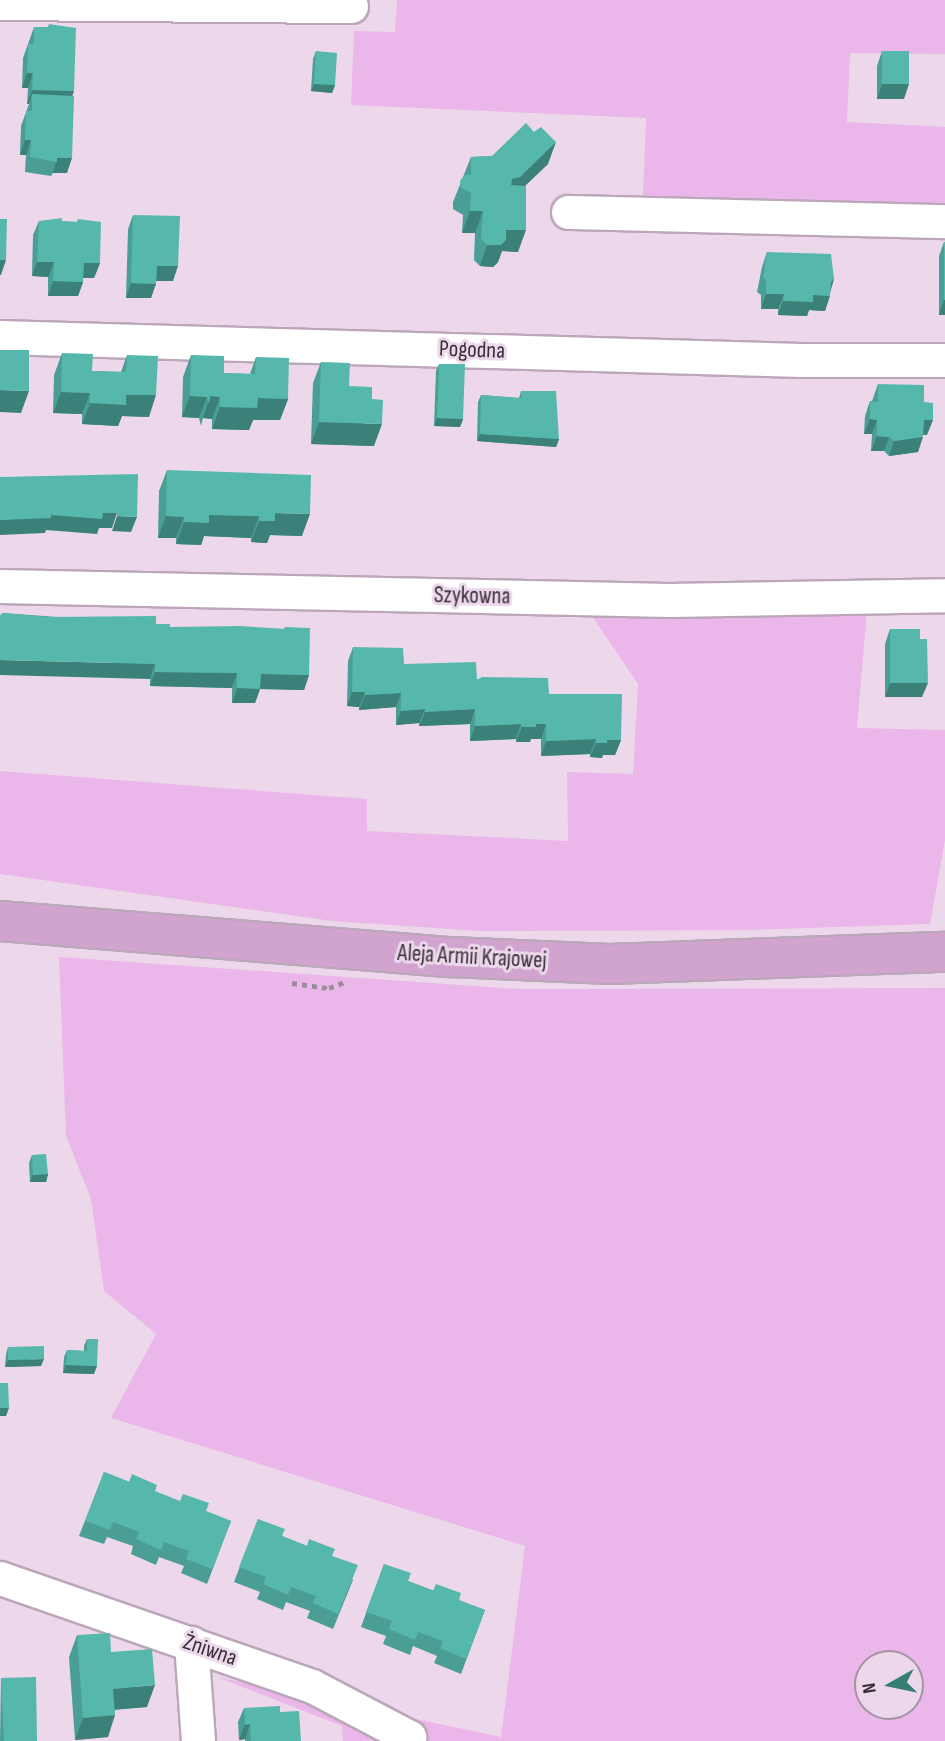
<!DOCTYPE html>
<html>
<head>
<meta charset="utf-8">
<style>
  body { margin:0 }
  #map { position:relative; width:945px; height:1741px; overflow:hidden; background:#edd8eb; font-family:"Sofia Sans Condensed",sans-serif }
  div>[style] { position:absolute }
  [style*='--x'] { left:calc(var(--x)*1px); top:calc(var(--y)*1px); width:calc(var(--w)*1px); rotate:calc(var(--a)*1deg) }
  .green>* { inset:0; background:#ebb6e9 }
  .path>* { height:4.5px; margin-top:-2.25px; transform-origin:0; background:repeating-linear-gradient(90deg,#9b8c9a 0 5px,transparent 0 10px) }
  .roads { filter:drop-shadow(2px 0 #bba7b9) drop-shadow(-2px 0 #bba7b9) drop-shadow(0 2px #bba7b9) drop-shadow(0 -2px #bba7b9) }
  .minor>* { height:33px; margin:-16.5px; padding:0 16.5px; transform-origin:16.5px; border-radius:16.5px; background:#fff }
  .major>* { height:38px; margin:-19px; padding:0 19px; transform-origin:19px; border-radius:19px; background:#d1a4d0 }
  .wall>* { inset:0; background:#4a9e95 }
  .shaded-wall>* { inset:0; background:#3c8179 }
  .building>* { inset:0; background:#56b8ad }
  span { translate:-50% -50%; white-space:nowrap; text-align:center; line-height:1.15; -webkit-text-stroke:6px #edd8eb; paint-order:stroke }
  .street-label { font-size:23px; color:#362e36 }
  .north { position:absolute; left:854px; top:1650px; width:70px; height:70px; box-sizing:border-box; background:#edd8eb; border:2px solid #a494a3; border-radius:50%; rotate:261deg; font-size:19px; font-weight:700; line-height:28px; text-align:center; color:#362e36 }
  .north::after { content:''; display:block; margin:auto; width:24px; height:32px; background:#367d76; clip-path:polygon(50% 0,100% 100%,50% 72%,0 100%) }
</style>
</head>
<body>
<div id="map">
  <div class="green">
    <div style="clip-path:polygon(397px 0,945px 0,945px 54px,850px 53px,847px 122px,945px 127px,945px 210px,643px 197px,646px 118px,351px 105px,354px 31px,395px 32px)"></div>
    <div style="clip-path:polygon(867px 610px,857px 728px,945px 730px,945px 840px,930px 924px,748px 930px,480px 931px,332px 921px,0 874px,0 771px,367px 799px,367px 831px,568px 841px,567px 772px,633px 774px,638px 684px,592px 616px)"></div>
    <div style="clip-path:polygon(evenodd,59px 957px,518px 989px,945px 988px,945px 1741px,343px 1741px,342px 1726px,217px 1677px,501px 1737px,525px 1546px,111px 1418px,156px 1334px,104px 1291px,91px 1199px,66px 1136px,59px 957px,868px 1664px,910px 1664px,910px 1706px,868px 1706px,868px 1664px)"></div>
  </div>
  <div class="path">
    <div style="--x:292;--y:983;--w:37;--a:8"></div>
    <div style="--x:329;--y:988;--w:17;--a:-21"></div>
  </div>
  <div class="roads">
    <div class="minor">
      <div style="--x:0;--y:3;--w:351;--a:0.5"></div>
      <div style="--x:568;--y:212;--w:377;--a:1.4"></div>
      <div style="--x:0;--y:337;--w:801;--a:1.64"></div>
      <div style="--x:801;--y:360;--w:144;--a:0"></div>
      <div style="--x:0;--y:586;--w:669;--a:1.2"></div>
      <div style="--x:669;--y:600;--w:276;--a:-1"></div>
      <div style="--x:0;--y:1578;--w:330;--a:19.1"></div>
      <div style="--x:312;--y:1686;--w:110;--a:27.7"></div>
      <div style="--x:409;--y:1737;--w:4;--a:90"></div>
      <div style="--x:191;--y:1643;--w:98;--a:85.9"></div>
    </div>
    <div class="major">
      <div style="--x:0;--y:921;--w:452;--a:4.6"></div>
      <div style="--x:451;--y:957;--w:159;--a:2.5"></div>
      <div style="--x:610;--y:964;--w:335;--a:-2.1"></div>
    </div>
  </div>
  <div class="wall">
    <div style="clip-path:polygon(49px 24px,74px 91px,72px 96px,67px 173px,53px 173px,51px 176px,25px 172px,26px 155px,20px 155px,21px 126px,29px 104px,27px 104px,28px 88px,22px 88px,23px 58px,34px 27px,48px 27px)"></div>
    <div style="clip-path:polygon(316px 51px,335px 85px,332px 93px,311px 91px,313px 59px)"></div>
    <div style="clip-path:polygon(882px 51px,904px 99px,877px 99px,877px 66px)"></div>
    <div style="clip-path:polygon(492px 156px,548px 164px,525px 186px,518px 252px,502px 251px,498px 262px,493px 267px,480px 266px,474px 260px,475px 233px,462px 233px,463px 215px,453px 209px,453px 202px,471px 157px)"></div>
    <div style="clip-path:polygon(133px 215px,173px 281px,156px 281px,151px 298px,126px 298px,128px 229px)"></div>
    <div style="clip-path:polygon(78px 219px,100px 263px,94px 278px,83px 278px,83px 282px,78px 296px,48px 296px,48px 277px,32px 276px,33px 235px,39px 221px,77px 222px)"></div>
    <div style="clip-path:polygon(944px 242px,945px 315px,939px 315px,939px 256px)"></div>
    <div style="clip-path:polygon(767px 252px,834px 279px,825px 311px,809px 310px,807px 316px,778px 315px,778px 309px,761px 309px,761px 295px,757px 292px,762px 267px)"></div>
    <div style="clip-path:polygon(62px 353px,92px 371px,121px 372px,127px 355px,149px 417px,122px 416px,118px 426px,82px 424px,82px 414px,53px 413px,54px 375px)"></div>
    <div style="clip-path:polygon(191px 355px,224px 373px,250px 374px,256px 357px,288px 399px,280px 420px,253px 420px,249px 430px,212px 429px,212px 419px,203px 418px,201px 426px,199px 418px,182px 417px,183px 377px)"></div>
    <div style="clip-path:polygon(321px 362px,349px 386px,374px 446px,311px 444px,313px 383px)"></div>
    <div style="clip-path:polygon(439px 364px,463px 419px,460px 427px,434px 426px,436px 371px)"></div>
    <div style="clip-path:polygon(878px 384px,924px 402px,927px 435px,923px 435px,918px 452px,889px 456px,884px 451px,871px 451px,872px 434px,864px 434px,865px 416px,870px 401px,872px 401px)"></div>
    <div style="clip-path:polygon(521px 391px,559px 439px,556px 447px,477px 441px,478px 402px,481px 395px,519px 398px)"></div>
    <div style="clip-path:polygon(167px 470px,302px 536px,270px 535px,267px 543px,251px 542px,251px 538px,204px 536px,201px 545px,176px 544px,176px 538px,158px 538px,159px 491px)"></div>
    <div style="clip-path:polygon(2px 613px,156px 624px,170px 627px,284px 629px,285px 627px,309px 675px,304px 690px,260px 689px,255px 703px,232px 703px,232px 688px,150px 686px,150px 679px,1px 615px)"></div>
    <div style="clip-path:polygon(890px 629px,922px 697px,885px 697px,885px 644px)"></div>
    <div style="clip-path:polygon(353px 647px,404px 664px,549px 694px,621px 740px,615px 755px,603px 755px,602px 758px,590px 757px,590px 754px,541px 756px,541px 739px,531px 739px,530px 742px,516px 742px,516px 739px,470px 741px,470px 724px,419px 726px,419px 723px,396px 725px,396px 707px,359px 710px,359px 707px,347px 706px,348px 661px)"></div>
    <div style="clip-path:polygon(32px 1155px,48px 1174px,46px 1182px,30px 1182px,29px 1163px)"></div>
    <div style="clip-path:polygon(87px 1339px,94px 1374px,63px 1373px,64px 1357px,67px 1350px,84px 1351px,84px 1346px)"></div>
    <div style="clip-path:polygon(8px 1347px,41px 1366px,5px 1367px,6px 1354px)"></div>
    <div style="clip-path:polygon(104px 1472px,231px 1521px,207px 1584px,181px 1573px,184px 1566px,159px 1557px,156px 1565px,131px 1554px,133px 1546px,107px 1537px,104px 1544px,79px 1536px)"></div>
    <div style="clip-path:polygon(258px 1519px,282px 1536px,332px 1556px,353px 1580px,333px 1629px,307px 1618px,310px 1611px,286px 1602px,283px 1610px,257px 1599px,260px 1592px,234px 1582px)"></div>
    <div style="clip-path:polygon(384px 1564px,408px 1581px,485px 1610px,461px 1674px,434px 1663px,437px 1656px,413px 1646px,410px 1655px,383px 1644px,386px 1636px,361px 1627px)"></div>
    <div style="clip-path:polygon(77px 1635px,111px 1652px,147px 1707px,115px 1710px,108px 1737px,75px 1740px,69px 1657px)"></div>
    <div style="clip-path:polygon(1px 1678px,37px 1741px,0 1741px)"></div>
    <div style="clip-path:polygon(244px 1708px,280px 1712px,301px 1741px,245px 1741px,245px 1739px,239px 1740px,238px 1722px)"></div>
  </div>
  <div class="shaded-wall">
    <div style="clip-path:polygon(27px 73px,33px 73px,28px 88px,22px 88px)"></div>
    <div style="clip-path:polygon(314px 84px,335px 85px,332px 93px,311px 91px)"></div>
    <div style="clip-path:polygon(882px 84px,909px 84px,904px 99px,877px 99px)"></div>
    <div style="clip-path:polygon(32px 90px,74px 91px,69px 106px,32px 94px,29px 104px,27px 104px)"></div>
    <div style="clip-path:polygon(25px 140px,31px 140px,26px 155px,20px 155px)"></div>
    <div style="clip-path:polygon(556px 142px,548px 164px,512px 198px,504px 201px,512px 179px)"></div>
    <div style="clip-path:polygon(57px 158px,72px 158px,67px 173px,53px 173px)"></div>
    <div style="clip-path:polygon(470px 211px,483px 211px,475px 233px,462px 233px)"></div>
    <div style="clip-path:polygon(506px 230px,526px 230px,518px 252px,502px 251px,498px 262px,493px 267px,480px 266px,487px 245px)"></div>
    <div style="clip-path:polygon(0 260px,6px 260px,1px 275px,0 275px)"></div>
    <div style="clip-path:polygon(37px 262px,54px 262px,48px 277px,32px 276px)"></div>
    <div style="clip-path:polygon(84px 263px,100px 263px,94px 278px,78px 278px)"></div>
    <div style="clip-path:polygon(157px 266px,178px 266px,173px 281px,151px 281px)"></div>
    <div style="clip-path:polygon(834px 279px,829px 294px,830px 296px,825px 311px,809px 310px,807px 316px,778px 315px,783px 301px,813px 295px)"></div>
    <div style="clip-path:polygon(53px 281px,83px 282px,78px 296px,48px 296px)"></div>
    <div style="clip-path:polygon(131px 283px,156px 284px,151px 298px,126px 298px)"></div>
    <div style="clip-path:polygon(766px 294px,784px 294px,778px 309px,761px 309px)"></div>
    <div style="clip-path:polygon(944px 300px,945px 300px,945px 315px,939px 315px)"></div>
    <div style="clip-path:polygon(0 390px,29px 391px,21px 413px,0 412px)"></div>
    <div style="clip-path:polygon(61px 392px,90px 393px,82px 414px,53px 413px)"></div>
    <div style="clip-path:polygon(126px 395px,156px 395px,149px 417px,122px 416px,118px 426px,82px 424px,90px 403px)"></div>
    <div style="clip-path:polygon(190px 396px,207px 397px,199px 418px,182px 417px)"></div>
    <div style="clip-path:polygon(210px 396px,220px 397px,212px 419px,203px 418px)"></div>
    <div style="clip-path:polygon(258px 398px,288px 399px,280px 420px,253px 420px,249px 430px,212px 429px,220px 407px)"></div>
    <div style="clip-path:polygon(437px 418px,463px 419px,460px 427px,434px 426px)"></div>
    <div style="clip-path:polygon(870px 419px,877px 420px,872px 434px,864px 434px)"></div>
    <div style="clip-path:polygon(924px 420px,933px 420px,927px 435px,918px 435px)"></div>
    <div style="clip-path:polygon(319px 422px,382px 424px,374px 446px,311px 444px)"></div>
    <div style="clip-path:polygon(480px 434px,559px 439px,556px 447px,477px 441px)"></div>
    <div style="clip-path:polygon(877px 436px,889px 437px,884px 451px,871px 451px)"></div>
    <div style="clip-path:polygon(923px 437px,918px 452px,889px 456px,894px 441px)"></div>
    <div style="clip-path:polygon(103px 513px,117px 513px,112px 528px,99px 528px,97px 534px,46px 530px,45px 533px,0 535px,0 520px,51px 515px)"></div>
    <div style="clip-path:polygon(275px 513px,310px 514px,302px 536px,270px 535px,267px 543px,251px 542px,259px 521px)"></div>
    <div style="clip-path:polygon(209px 515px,259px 516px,251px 538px,204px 536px,201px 545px,176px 544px,184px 522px)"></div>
    <div style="clip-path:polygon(117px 516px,137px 517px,131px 532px,112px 531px)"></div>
    <div style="clip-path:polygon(166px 516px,184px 517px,176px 538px,158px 538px)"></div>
    <div style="clip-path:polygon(0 660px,155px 664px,150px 679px,0 675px)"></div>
    <div style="clip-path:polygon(155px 672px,237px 673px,232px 688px,150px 686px)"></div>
    <div style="clip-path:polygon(261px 674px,309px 675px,304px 690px,260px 689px,255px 703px,232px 703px,237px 688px)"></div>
    <div style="clip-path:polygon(890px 683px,928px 683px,922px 697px,885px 697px)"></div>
    <div style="clip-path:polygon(352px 692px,365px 692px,359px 707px,347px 706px)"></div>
    <div style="clip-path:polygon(401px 693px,396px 707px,359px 710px,365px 695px)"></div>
    <div style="clip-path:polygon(425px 709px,419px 723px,396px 725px,401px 711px)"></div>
    <div style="clip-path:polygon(475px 709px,470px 724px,419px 726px,425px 712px)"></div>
    <div style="clip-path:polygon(521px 724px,516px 739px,470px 741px,475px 726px)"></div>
    <div style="clip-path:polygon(536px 724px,546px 724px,541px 739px,531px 739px,530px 742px,516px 742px,522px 727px)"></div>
    <div style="clip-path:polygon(596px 739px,590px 754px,541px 756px,546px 741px)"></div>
    <div style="clip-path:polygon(607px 740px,621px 740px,615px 755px,603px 755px,602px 758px,590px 757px,596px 743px)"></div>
    <div style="clip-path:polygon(48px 1174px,46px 1182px,30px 1182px,33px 1175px)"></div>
    <div style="clip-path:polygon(44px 1359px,41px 1366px,5px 1367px,8px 1360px)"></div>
    <div style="clip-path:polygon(66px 1365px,97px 1366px,94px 1374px,63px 1373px)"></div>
    <div style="clip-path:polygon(0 1408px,9px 1408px,6px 1416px,0 1416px)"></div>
    <div style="clip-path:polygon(155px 1685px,147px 1707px,105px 1710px,113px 1689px)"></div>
    <div style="clip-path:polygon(115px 1715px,108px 1737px,75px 1740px,83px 1718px)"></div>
    <div style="clip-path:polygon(250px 1724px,245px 1739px,239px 1740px,245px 1725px)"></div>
  </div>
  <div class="building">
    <div style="clip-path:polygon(49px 24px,76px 28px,74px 91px,32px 90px,33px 73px,27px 73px,28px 44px,34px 44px,34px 27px,50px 27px)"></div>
    <div style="clip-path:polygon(316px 51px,337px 53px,335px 85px,314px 84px)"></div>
    <div style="clip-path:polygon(882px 51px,909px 51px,909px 84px,882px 84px)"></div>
    <div style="clip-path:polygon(32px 94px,74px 96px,72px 158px,57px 158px,57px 162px,30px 157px,31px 140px,25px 140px,26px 111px,32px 111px)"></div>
    <div style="clip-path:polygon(526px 123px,534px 132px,541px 127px,556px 142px,520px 177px,512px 179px,511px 185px,526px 186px,526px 230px,506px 230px,506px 240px,501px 245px,487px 245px,481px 239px,483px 211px,470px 211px,471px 193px,461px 188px,460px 181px,465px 175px,471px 174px,471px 157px,492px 156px)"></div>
    <div style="clip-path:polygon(133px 215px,180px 216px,178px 266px,157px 266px,156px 284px,131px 283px)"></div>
    <div style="clip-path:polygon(62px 218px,62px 221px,78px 222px,78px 219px,101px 222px,100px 263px,84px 263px,83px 282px,53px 281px,54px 262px,37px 262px,39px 221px)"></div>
    <div style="clip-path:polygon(0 219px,7px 219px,6px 260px,0 260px)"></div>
    <div style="clip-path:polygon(944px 242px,945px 242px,945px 300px,944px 300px)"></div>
    <div style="clip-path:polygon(767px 252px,831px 254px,834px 279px,831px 282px,830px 296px,813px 295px,813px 302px,783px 301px,784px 294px,766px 294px,766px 280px,763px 277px)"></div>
    <div style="clip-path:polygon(0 350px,29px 350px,29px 391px,0 390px)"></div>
    <div style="clip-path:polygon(62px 353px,93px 354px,92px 371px,126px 372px,127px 355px,158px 356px,156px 395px,126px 395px,126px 405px,90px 403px,90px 393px,61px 392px)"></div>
    <div style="clip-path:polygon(191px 355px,224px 356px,224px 373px,255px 374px,256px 357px,289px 358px,288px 399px,258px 398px,257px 408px,220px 407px,220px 397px,210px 396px,209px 404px,207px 397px,190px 396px)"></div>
    <div style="clip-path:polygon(321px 362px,350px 363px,349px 386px,372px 387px,372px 399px,383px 400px,382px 424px,319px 422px)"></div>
    <div style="clip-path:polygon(439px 364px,465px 364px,463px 419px,437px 418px)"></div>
    <div style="clip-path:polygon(878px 384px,924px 385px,924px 402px,933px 403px,933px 420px,924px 420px,923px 437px,894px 441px,889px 437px,877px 436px,877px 420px,870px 419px,870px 401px,878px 402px)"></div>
    <div style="clip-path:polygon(521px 391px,556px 391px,559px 439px,480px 434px,481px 395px,521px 398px)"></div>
    <div style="clip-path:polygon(167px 470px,311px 475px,310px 514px,275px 513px,275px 521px,259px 521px,259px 516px,209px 515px,209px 523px,184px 522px,184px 517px,166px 516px)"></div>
    <div style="clip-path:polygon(138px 474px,137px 517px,117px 516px,117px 513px,103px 513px,102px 519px,51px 515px,51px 518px,0 520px,0 477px)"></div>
    <div style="clip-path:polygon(2px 613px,49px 617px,156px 616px,156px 624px,170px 624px,170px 627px,240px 626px,285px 629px,285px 627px,310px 628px,309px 675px,261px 674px,260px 689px,237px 688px,237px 673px,155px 672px,155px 664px,0 660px,0 615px,2px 615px)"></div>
    <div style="clip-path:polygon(890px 629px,920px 629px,920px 639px,927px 639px,928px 683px,890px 683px)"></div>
    <div style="clip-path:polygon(353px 647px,403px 648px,404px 664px,476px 662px,477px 680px,482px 677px,548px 678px,549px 694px,622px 694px,621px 740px,607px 740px,607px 743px,596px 743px,596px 739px,546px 741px,546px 724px,536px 724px,536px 727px,522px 727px,521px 724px,475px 726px,475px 709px,425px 712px,425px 709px,401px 711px,401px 693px,365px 695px,365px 692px,352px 692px)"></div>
    <div style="clip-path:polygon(46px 1154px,48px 1174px,33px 1175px,32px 1155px)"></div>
    <div style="clip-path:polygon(87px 1339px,98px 1339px,97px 1366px,66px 1365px,67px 1350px,87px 1351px)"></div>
    <div style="clip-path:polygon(44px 1346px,44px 1359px,8px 1360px,8px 1347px)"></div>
    <div style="clip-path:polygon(0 1383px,8px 1383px,9px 1408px,0 1408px)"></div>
    <div style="clip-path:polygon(104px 1472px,129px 1482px,132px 1474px,157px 1485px,155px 1491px,180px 1501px,183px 1494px,209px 1503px,206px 1511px,231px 1521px,212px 1569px,186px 1559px,189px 1551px,164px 1542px,161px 1550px,136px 1539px,139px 1532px,113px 1522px,110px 1530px,85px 1521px)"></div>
    <div style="clip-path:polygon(258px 1519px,285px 1529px,282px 1536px,307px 1546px,309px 1539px,335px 1549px,332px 1556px,358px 1565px,338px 1614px,313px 1603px,316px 1596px,291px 1587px,288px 1595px,263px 1584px,266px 1577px,239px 1567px)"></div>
    <div style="clip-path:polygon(384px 1564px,411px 1573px,408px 1581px,433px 1591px,436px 1584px,461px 1593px,459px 1600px,485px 1610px,466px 1659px,440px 1648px,443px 1641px,418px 1632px,415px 1640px,389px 1629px,392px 1621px,366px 1612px)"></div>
    <div style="clip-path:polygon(110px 1633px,111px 1652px,152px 1649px,155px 1685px,113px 1689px,115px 1715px,83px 1718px,77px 1635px)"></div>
    <div style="clip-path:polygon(36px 1677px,37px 1741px,4px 1741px,1px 1678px)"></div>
    <div style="clip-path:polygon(280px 1706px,280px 1712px,299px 1711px,301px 1741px,251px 1741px,250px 1724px,245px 1725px,244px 1708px)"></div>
  </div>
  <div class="street-label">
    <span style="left:472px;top:350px;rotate:2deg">Pogodna</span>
    <span style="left:472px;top:596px;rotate:1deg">Szykowna</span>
    <span style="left:472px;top:957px;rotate:3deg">Aleja Armii Krajowej</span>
    <span style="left:210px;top:1650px;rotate:19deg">Żniwna</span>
  </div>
  <div class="north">N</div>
</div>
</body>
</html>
